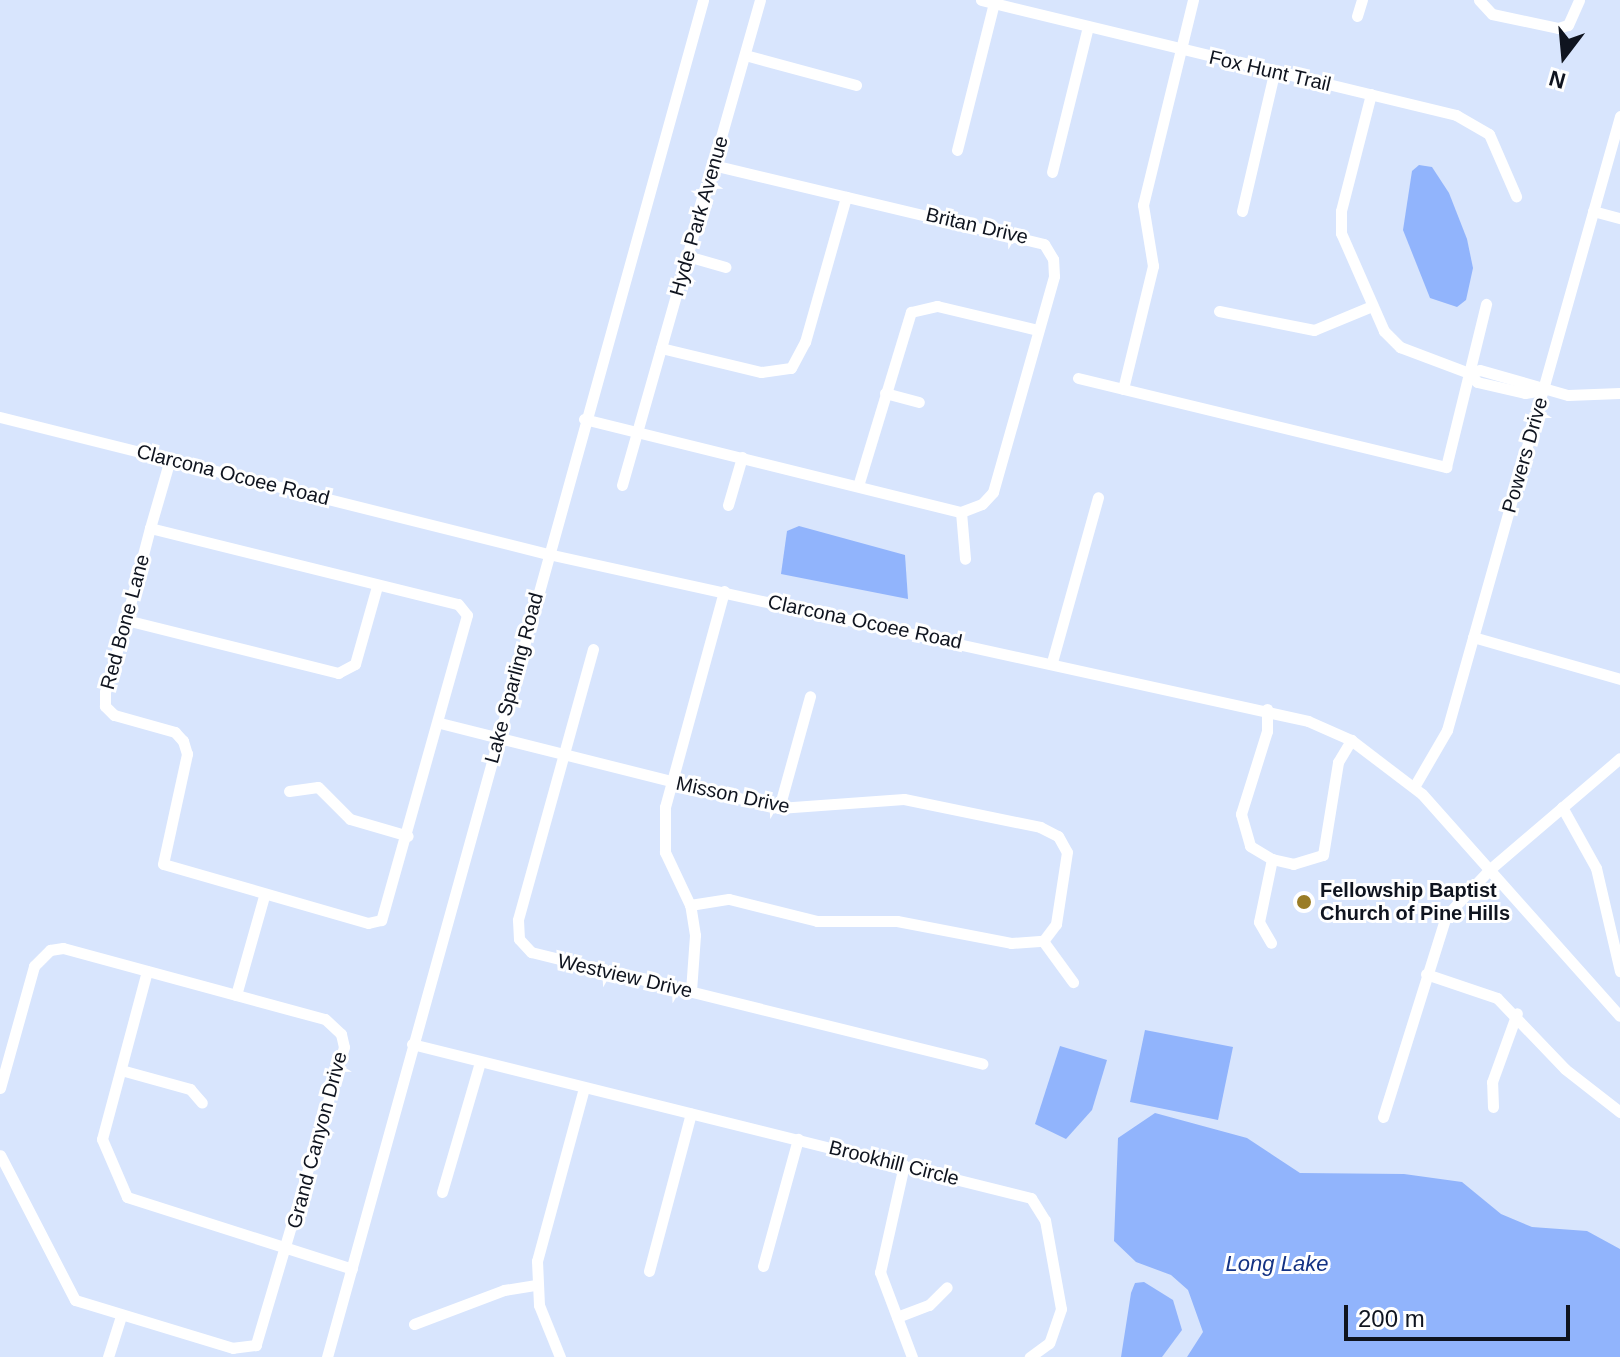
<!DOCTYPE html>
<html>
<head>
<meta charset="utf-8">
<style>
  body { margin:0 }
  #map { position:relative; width:1620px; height:1357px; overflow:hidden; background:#d8e5fd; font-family:Arial,sans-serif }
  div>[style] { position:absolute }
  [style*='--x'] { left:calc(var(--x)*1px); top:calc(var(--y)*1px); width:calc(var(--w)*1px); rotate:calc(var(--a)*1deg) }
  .water>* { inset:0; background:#91b4fc }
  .minor>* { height:11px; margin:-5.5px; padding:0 5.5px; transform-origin:5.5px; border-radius:5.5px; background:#fff }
  .dots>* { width:22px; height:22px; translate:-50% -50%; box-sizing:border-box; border:4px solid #fff; border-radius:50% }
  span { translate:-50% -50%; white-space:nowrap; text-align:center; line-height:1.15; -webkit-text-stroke:6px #fff; paint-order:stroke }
  .street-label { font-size:20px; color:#0f141f }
  .poi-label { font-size:20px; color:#0f141f; font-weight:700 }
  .left { translate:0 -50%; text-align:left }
  .water-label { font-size:22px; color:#143384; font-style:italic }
  .north { position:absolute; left:1524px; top:16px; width:80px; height:80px; -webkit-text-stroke:6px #fff; paint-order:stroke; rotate:196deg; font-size:22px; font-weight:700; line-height:32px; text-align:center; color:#0f141f }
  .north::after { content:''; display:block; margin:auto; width:28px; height:36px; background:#0f141f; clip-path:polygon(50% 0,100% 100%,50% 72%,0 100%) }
  .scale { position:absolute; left:1344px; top:1305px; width:226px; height:36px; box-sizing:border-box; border:4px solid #0f141f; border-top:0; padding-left:10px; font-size:24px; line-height:28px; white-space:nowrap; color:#0f141f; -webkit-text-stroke:6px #fff; paint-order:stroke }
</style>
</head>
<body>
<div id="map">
  <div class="water">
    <div style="clip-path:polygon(1419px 165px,1432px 167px,1449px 193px,1467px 239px,1473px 268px,1466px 300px,1457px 307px,1430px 298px,1403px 230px,1412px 171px)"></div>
    <div style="clip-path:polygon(799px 526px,905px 555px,908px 599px,781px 574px,787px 531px)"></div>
    <div style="clip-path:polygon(1145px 1030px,1233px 1047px,1218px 1120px,1130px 1102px)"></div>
    <div style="clip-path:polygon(1060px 1046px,1107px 1060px,1092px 1110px,1066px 1139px,1035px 1124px)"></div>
    <div style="clip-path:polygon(1155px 1113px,1247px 1138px,1300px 1173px,1404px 1174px,1462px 1182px,1501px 1214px,1532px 1227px,1587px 1231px,1620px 1249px,1620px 1357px,1187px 1357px,1203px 1332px,1188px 1290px,1171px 1275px,1136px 1262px,1114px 1241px,1118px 1138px)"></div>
    <div style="clip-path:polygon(1144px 1282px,1173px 1300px,1182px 1330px,1162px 1357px,1121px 1357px,1131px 1293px,1135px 1283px)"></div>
  </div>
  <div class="minor">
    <div style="--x:981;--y:0;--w:489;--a:13.6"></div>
    <div style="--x:1456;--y:115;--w:38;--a:30"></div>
    <div style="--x:1489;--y:134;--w:68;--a:66.5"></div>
    <div style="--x:1479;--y:0;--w:19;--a:47"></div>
    <div style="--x:1492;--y:14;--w:67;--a:12"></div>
    <div style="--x:1558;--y:28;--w:10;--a:-17"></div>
    <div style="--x:1568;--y:25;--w:27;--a:-66"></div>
    <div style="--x:1357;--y:16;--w:17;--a:-73"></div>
    <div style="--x:745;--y:55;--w:115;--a:15.1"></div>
    <div style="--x:1371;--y:94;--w:121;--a:104.4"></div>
    <div style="--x:1341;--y:211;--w:22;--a:90"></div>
    <div style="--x:1341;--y:233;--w:107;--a:66.3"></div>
    <div style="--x:1384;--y:331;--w:23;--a:45"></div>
    <div style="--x:1400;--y:347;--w:74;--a:20.6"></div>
    <div style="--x:1469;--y:373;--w:12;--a:48"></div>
    <div style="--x:1477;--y:382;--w:49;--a:12.9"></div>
    <div style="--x:1525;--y:393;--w:18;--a:-9"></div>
    <div style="--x:957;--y:150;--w:152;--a:-75.9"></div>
    <div style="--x:1052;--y:172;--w:150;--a:-76.1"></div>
    <div style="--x:1242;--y:211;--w:142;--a:-76.9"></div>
    <div style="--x:1593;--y:211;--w:28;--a:15"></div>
    <div style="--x:687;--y:256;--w:40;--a:16"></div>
    <div style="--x:1219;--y:311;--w:97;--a:11.3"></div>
    <div style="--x:1314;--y:330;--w:63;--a:-22.5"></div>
    <div style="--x:661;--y:348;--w:103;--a:13.5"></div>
    <div style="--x:761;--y:372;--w:30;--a:-8"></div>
    <div style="--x:791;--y:368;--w:30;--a:-62"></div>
    <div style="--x:805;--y:342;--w:151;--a:-74.2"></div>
    <div style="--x:1469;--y:373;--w:11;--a:-15"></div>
    <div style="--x:1480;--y:370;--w:91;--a:15.9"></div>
    <div style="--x:1568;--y:395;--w:52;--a:-2.2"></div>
    <div style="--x:1078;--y:378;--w:379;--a:13.6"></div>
    <div style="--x:1446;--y:467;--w:168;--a:-76.2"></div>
    <div style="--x:1123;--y:389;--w:127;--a:-76.3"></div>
    <div style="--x:1153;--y:266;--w:62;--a:-99.3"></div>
    <div style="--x:1143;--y:205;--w:211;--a:-76.3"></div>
    <div style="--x:885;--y:393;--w:35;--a:15"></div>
    <div style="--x:0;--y:417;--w:565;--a:14.04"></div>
    <div style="--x:548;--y:554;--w:778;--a:12.39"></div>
    <div style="--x:1308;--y:721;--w:47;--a:23.8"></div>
    <div style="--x:1351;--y:740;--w:89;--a:37.3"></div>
    <div style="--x:1422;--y:794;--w:297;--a:48.3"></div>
    <div style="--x:584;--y:419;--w:388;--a:13.9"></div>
    <div style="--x:961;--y:512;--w:22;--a:-21"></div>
    <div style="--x:982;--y:504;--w:16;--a:-47"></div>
    <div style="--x:993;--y:492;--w:224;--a:-74.2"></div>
    <div style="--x:1054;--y:276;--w:17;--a:-93"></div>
    <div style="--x:1053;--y:259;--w:17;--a:-121"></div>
    <div style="--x:1044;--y:244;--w:341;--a:-166.6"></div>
    <div style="--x:622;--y:485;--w:504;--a:-74.12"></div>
    <div style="--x:858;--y:486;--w:182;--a:-73.1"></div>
    <div style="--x:911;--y:312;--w:27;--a:-13"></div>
    <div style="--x:937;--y:306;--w:104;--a:13.4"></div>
    <div style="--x:728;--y:505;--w:50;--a:-73.7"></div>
    <div style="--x:961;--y:512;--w:47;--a:85.1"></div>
    <div style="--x:150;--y:528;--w:317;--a:13.9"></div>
    <div style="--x:458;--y:604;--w:14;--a:51"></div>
    <div style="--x:467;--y:615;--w:317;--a:105.7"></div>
    <div style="--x:381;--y:920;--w:13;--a:167"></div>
    <div style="--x:368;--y:923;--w:213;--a:-163.9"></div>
    <div style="--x:163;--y:864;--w:113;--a:-77.7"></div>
    <div style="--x:187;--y:754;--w:14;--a:-107"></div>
    <div style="--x:183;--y:741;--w:12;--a:-132"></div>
    <div style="--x:175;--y:732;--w:63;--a:-164.4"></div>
    <div style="--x:114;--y:715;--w:13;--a:-135"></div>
    <div style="--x:105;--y:706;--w:14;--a:-90"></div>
    <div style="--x:105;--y:692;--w:75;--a:-73.7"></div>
    <div style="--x:126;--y:620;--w:95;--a:-75.4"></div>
    <div style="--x:150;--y:528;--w:72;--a:-73.8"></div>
    <div style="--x:126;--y:620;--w:219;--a:14"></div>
    <div style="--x:338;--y:673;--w:19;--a:-28"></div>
    <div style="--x:355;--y:664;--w:81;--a:-74.2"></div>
    <div style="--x:1473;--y:637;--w:153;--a:15.9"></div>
    <div style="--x:593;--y:649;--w:281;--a:105.5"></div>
    <div style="--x:518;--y:920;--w:19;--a:87"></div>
    <div style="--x:519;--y:939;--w:18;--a:47"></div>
    <div style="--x:531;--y:952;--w:465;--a:13.9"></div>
    <div style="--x:1052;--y:662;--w:171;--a:-74.4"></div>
    <div style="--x:1267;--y:709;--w:22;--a:90"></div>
    <div style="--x:1267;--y:731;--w:87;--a:107.4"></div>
    <div style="--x:1241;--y:814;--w:33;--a:74"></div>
    <div style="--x:1250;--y:846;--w:26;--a:31"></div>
    <div style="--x:1272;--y:859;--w:64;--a:101.7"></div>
    <div style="--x:1259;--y:922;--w:24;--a:60"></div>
    <div style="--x:440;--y:723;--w:349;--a:14.1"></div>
    <div style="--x:779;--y:808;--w:125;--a:-4.1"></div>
    <div style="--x:904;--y:799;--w:139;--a:11.6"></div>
    <div style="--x:1040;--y:827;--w:20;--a:27"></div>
    <div style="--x:1058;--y:836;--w:18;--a:61"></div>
    <div style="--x:1067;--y:852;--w:73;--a:98.7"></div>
    <div style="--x:1056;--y:924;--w:21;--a:127"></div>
    <div style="--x:1414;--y:787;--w:66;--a:-59.9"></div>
    <div style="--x:1447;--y:730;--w:638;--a:-74.26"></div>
    <div style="--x:289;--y:791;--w:29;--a:-8"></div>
    <div style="--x:318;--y:787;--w:45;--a:45"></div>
    <div style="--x:350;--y:819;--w:60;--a:16.3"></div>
    <div style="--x:1562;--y:807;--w:70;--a:60.9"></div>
    <div style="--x:1596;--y:868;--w:106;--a:76.9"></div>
    <div style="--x:779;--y:808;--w:116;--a:-74.5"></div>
    <div style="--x:1272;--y:859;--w:22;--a:13"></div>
    <div style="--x:1293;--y:864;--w:31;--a:-17"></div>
    <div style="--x:1323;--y:855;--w:94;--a:-80.8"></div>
    <div style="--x:1338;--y:762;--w:26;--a:-59"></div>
    <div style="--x:690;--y:905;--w:39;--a:-9"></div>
    <div style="--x:729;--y:899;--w:91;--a:14"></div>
    <div style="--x:817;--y:921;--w:80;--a:0"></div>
    <div style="--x:897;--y:921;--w:116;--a:10.9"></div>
    <div style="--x:1011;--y:943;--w:32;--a:-4"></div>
    <div style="--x:1043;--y:941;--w:51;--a:53.8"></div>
    <div style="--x:147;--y:971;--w:174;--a:105"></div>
    <div style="--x:102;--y:1139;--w:63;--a:66.7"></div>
    <div style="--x:127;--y:1197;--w:236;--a:17.7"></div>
    <div style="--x:1426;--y:974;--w:75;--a:18.7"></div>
    <div style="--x:1497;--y:998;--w:98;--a:46.2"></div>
    <div style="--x:1565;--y:1069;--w:70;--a:38"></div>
    <div style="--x:691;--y:991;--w:56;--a:-85.9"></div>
    <div style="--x:695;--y:935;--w:30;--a:-99"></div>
    <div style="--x:690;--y:905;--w:59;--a:-115.3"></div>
    <div style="--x:665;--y:852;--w:45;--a:-90"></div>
    <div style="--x:665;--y:807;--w:224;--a:-74.7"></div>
    <div style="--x:236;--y:995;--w:103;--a:-74.2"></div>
    <div style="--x:412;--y:1044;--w:638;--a:13.97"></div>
    <div style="--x:1031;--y:1198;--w:26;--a:58"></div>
    <div style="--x:1045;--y:1220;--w:90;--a:79.8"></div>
    <div style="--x:1061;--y:1309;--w:36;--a:109"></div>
    <div style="--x:1049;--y:1343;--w:24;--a:144"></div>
    <div style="--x:121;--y:1070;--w:72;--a:15.4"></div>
    <div style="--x:190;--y:1089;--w:18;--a:49"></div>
    <div style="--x:0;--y:1088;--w:127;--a:-74.4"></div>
    <div style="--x:34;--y:966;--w:23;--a:-45"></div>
    <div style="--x:50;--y:950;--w:13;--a:-9"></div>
    <div style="--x:63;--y:948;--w:271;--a:15.2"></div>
    <div style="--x:325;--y:1019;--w:22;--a:43"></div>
    <div style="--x:341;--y:1034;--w:13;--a:77"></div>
    <div style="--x:344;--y:1047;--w:311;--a:106.5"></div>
    <div style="--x:256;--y:1345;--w:23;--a:173"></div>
    <div style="--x:233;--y:1348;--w:165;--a:-163.1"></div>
    <div style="--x:75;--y:1300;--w:163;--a:-117.3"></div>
    <div style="--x:1493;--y:1107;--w:25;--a:-92"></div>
    <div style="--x:1492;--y:1082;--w:73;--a:-70.1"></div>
    <div style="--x:1383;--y:1117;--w:211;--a:-72.6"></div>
    <div style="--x:1446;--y:916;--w:63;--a:-46.9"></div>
    <div style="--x:1489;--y:870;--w:172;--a:-40.5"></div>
    <div style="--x:904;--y:1165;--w:110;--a:102.6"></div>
    <div style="--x:880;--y:1272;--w:91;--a:69.4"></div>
    <div style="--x:442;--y:1192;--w:135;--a:-73.7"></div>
    <div style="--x:763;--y:1266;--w:132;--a:-74.6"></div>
    <div style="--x:649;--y:1271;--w:163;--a:-75.1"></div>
    <div style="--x:897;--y:1317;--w:34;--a:-21"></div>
    <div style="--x:929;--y:1305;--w:25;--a:-45"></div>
    <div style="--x:414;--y:1324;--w:96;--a:-20.7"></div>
    <div style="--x:504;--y:1290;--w:31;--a:-9"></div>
    <div style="--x:108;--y:1357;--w:43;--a:-72.4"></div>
    <div style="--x:327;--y:1357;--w:1408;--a:-74.51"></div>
    <div style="--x:560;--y:1357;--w:56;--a:-112"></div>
    <div style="--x:539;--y:1305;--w:44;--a:-92.6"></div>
    <div style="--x:537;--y:1261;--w:179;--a:-74.8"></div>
  </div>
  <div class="dots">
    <div style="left:1304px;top:902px;background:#9a7c26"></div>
  </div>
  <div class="street-label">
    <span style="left:1270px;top:71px;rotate:13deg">Fox Hunt Trail</span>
    <span style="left:699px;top:216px;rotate:-74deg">Hyde Park Avenue</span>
    <span style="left:977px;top:226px;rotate:13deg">Britan Drive</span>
    <span style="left:1525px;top:455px;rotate:-74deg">Powers Drive</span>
    <span style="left:233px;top:475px;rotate:14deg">Clarcona Ocoee Road</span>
    <span style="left:125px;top:622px;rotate:-75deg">Red Bone Lane</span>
    <span style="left:865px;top:622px;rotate:12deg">Clarcona Ocoee Road</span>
    <span style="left:514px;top:678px;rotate:-75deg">Lake Sparling Road</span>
    <span style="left:733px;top:795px;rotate:12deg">Misson Drive</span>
    <span style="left:625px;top:976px;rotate:13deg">Westview Drive</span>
    <span style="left:317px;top:1140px;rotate:-75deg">Grand Canyon Drive</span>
    <span style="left:894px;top:1163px;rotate:14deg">Brookhill Circle</span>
  </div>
  <div class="poi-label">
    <span class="left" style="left:1320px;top:902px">Fellowship Baptist<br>Church of Pine Hills</span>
  </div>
  <div class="water-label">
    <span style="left:1277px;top:1264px">Long Lake</span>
  </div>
  <div class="north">N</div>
  <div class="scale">200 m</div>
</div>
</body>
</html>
